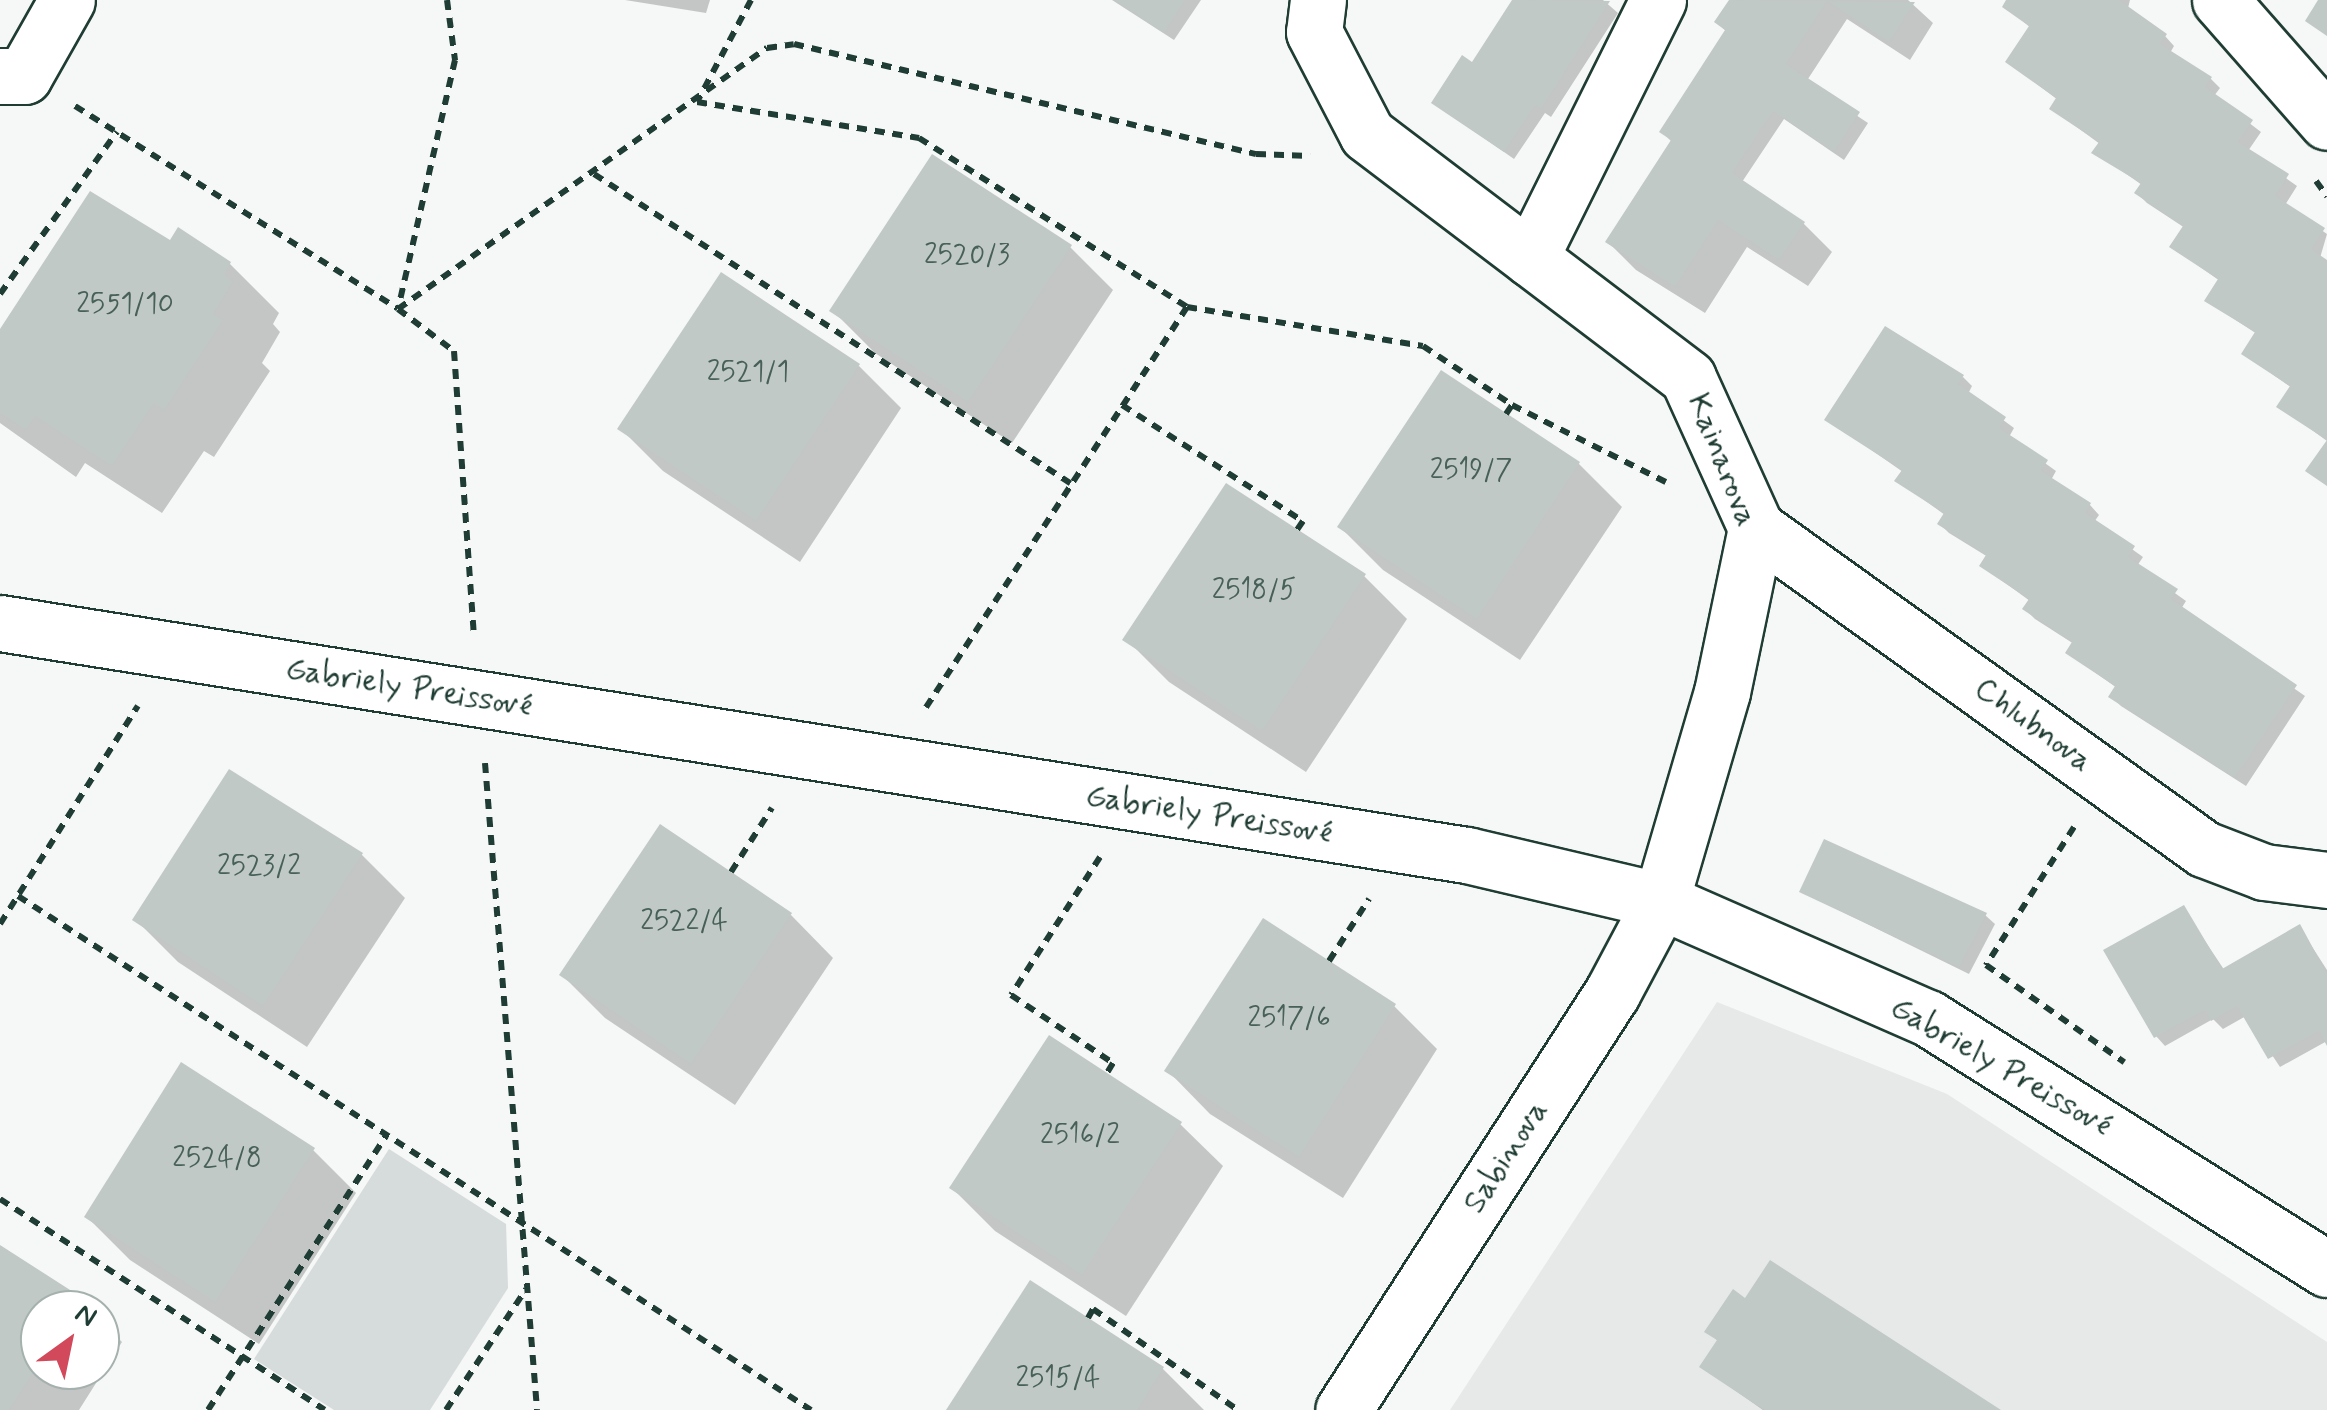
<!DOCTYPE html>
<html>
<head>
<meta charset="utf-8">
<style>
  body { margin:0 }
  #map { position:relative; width:2327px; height:1410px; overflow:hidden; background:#f6f7f7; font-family:Mynerve,sans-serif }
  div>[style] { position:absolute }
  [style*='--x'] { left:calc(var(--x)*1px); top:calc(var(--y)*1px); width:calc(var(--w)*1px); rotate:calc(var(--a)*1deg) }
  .built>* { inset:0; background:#e6e9e8 }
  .green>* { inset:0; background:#d6dcdb }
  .shadow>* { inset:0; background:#0003 }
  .building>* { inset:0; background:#c0c9c6 }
  .path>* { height:6px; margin-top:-3px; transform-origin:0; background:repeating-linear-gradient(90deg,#1f3d34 0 10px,transparent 0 18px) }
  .roads { filter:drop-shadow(2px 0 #1f3d34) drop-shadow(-2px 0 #1f3d34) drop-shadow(0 2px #1f3d34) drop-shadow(0 -2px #1f3d34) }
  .minor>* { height:55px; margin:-27.5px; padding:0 27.5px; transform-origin:27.5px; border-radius:27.5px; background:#fff }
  span { translate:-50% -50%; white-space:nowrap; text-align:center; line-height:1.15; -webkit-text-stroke:9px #fff; paint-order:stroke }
  .number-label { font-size:28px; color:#476058 }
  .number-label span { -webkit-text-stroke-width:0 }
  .street-label { font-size:32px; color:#1f3d34 }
  .north { position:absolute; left:20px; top:1290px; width:100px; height:100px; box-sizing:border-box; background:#fff; border:2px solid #a5b1ae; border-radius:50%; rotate:33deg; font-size:28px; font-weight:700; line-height:40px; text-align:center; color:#1f3d34 }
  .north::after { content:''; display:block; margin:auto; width:35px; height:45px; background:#d1495b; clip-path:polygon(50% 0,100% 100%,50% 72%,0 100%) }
</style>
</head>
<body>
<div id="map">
  <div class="built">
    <div style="clip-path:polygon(1717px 1002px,1947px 1094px,2327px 1342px,2327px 1410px,1450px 1410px)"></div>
  </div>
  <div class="green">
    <div style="clip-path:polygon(389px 1149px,506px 1224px,508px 1288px,430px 1410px,334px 1410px,254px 1359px)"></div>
  </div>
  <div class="shadow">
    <div style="clip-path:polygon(625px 0,710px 0,706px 13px)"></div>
    <div style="clip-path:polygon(1112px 0,1201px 0,1174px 40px)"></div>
    <div style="clip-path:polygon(1515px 0,1603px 0,1618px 13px,1551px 117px,1545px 113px,1514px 159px,1434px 103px,1473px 65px)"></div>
    <div style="clip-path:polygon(1732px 0,1908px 0,1933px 23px,1910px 60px,1847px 19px,1806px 82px,1868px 123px,1844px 160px,1784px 119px,1740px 185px,1804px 224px,1832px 252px,1808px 286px,1747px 247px,1705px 313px,1636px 270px,1608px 242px,1672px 142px,1662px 132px,1727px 32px,1717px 22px)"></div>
    <div style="clip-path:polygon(2009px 0,2130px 0,2127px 12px,2165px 36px,2174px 46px,2170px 53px,2211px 79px,2220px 88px,2214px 96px,2261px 132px,2248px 151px,2297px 186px,2285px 205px,2327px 234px,2320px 258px,2327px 263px,2327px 441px,2279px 406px,2292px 388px,2244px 354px,2257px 334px,2207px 301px,2220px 281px,2172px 247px,2185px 228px,2147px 203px,2137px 193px,2142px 185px,2095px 152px,2100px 144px,2052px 109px,2058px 100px,2008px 62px,2031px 28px,2005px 6px)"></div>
    <div style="clip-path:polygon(171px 243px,229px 263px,279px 313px,273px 324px,280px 332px,262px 363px,270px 371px,214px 457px,204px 451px,162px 513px,85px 463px,76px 477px,0 423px,0 333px)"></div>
    <div style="clip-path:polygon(1070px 247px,1113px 290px,1012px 443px,875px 353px,832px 310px)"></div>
    <div style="clip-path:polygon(859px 366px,901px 408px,800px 562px,663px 471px,620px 428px)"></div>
    <div style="clip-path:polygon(1442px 374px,1579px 464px,1622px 507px,1520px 660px,1383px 570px,1340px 527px)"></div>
    <div style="clip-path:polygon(1963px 377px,1972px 386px,1968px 394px,2014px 428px,2009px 437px,2056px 471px,2051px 480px,2090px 505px,2099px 515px,2094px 522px,2143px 557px,2137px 566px,2186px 601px,2181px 609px,2305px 696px,2246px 786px,2121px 706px,2111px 696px,2117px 688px,2068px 653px,2074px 644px,2035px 619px,2025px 609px,2030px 601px,1982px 566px,1988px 557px,1949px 533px,1940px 524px,1945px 515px,1898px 481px,1903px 472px,1827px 419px)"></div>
    <div style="clip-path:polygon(1364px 576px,1407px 619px,1306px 772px,1169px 682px,1126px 639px)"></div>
    <div style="clip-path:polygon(230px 773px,362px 855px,405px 898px,307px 1047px,178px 962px,136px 920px)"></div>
    <div style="clip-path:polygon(1802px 892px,1985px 915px,1995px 924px,1969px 974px)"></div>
    <div style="clip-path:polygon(2183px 908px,2225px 971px,2300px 928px,2327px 970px,2327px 1041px,2280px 1067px,2246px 1016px,2223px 1029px,2213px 1019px,2165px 1046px,2156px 1036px)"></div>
    <div style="clip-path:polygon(791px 915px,833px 958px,735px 1105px,605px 1018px,562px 975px)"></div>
    <div style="clip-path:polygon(1394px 1006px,1437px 1049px,1343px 1198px,1210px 1114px,1168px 1071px)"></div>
    <div style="clip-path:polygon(1180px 1124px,1223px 1166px,1126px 1316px,995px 1231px,952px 1188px)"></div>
    <div style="clip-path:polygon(313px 1150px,356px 1193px,259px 1344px,130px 1260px,87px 1217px)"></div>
    <div style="clip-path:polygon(0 1248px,90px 1310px,40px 1310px,40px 1370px,100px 1370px,100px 1320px,122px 1342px,79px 1410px,0 1410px)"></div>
    <div style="clip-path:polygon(1031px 1284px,1163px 1369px,1204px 1410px,949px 1410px)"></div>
    <div style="clip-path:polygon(1745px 1302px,1996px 1410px,1763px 1410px,1702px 1367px,1719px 1342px,1707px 1331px)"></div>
  </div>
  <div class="building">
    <div style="clip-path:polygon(1114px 0,1185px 0,1164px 33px)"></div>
    <div style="clip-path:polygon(1512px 0,1610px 1px,1541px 109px,1535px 105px,1504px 152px,1431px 103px,1462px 55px,1472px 62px)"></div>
    <div style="clip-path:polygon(1729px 0,1915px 2px,1889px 42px,1827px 1px,1786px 64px,1860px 112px,1834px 152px,1773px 111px,1732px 173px,1805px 222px,1779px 260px,1718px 220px,1675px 287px,1605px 242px,1671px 140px,1659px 132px,1725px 30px,1714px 22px)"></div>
    <div style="clip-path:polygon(2006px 0,2119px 0,2167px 34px,2160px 44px,2212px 77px,2205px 87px,2253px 120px,2238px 142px,2289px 174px,2275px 196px,2325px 228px,2311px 249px,2327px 260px,2327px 486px,2305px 471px,2327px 440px,2276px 407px,2290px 386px,2241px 354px,2255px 332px,2204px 301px,2218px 279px,2169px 247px,2183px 226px,2134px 193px,2141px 183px,2091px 153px,2099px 142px,2049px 109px,2056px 98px,2005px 62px,2029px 26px,2002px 7px)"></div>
    <div style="clip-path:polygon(2318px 0,2327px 0,2327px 36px,2305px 21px)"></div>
    <div style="clip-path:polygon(932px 154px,1072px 245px,968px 402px,829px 311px)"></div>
    <div style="clip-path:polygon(90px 191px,170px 240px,178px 227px,231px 262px,224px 275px,233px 281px,213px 314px,223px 320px,164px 410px,154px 403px,112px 466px,35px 416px,26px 430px,0 413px,0 329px)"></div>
    <div style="clip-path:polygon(721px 272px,860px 364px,756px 521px,617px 429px)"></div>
    <div style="clip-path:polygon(1885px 326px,1964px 375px,1958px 384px,2006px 417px,1999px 428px,2048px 460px,2041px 471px,2091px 503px,2085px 513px,2135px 546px,2128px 557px,2178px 589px,2171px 599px,2297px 685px,2235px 778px,2108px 697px,2115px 686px,2065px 653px,2072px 642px,2022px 609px,2029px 599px,1979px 566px,1986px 555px,1937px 524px,1944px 513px,1894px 481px,1902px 470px,1824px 420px)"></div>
    <div style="clip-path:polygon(1441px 370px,1580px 462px,1477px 619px,1337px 527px)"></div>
    <div style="clip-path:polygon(1226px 483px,1366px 574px,1262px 731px,1122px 640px)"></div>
    <div style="clip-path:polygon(229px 769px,363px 853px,263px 1006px,132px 920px)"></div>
    <div style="clip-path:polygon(660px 824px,792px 913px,691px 1064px,559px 975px)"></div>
    <div style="clip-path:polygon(1824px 839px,1987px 913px,1959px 967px,1799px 892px)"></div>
    <div style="clip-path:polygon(2184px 905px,2222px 969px,2300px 924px,2327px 974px,2327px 1046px,2319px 1031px,2268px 1059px,2237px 1006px,2211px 1021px,2205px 1010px,2154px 1038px,2103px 950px)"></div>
    <div style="clip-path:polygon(1263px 918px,1396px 1004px,1299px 1157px,1164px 1071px)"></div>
    <div style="clip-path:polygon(1049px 1035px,1182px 1122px,1082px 1275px,949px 1188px)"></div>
    <div style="clip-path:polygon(181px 1062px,315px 1148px,215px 1302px,84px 1217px)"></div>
    <div style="clip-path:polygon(0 1245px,81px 1297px,73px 1310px,40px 1310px,40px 1361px,9px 1410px,0 1410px)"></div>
    <div style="clip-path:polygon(1770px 1260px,2001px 1410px,1764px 1410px,1699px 1367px,1717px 1340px,1704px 1332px,1733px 1289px,1745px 1298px)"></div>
    <div style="clip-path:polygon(1030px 1280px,1164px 1367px,1137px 1410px,946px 1410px)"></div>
  </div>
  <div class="path">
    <div style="--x:447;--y:0;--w:61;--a:82.4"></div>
    <div style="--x:455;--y:60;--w:255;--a:102.9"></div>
    <div style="--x:398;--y:309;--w:452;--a:-35.3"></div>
    <div style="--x:767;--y:48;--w:27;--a:-8"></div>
    <div style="--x:794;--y:44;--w:475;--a:13.4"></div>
    <div style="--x:1256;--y:154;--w:54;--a:2.1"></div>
    <div style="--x:751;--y:0;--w:115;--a:117.9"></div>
    <div style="--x:697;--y:102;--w:225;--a:9.2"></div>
    <div style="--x:919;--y:138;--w:317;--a:32.2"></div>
    <div style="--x:1187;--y:307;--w:478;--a:123.1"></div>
    <div style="--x:75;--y:106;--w:381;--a:32.1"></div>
    <div style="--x:398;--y:309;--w:70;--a:36.9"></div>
    <div style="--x:454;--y:351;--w:286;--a:86"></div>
    <div style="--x:594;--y:174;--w:568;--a:32.99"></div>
    <div style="--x:2316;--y:181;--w:19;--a:54"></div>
    <div style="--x:0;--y:294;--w:200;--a:-54.2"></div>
    <div style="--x:1187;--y:307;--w:239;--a:9.4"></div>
    <div style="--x:1423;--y:346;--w:107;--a:33.5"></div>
    <div style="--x:1122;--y:405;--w:215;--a:32.7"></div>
    <div style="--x:1303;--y:521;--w:11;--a:124"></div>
    <div style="--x:1506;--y:414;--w:11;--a:-56"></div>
    <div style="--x:1512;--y:405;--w:172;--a:26.6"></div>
    <div style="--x:485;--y:763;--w:649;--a:85.4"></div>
    <div style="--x:2074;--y:827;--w:164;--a:122.5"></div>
    <div style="--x:1986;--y:965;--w:169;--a:35.1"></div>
    <div style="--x:1100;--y:857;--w:164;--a:122.8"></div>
    <div style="--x:1011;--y:995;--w:123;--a:33.7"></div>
    <div style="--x:1113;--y:1063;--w:12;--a:121"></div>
    <div style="--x:731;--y:872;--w:76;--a:-57.4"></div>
    <div style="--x:18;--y:896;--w:945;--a:32.95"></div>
    <div style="--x:0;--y:924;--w:258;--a:-57.7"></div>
    <div style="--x:1329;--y:961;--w:74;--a:-57.2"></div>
    <div style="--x:0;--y:1199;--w:387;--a:33"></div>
    <div style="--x:1088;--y:1318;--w:10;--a:-61"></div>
    <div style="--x:1093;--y:1309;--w:177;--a:34.9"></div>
    <div style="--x:208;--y:1410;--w:327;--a:-57"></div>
    <div style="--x:446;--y:1410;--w:145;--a:-56.5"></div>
  </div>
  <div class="roads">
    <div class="minor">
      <div style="--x:1318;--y:0;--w:32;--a:97"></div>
      <div style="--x:1314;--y:32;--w:115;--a:62.5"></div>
      <div style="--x:1367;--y:134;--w:403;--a:37.2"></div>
      <div style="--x:1688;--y:378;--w:165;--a:65.6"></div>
      <div style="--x:1756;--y:528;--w:167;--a:101.7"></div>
      <div style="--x:1722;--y:692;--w:218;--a:106.3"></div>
      <div style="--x:1661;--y:901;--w:104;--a:118"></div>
      <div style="--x:1612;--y:993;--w:496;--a:122.8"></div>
      <div style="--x:2220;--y:0;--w:162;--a:48.7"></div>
      <div style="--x:0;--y:76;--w:24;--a:0"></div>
      <div style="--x:24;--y:76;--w:87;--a:-60.5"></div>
      <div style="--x:1530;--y:258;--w:288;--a:-63.6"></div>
      <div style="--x:1756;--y:528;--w:551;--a:35.62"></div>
      <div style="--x:2204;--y:849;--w:64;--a:21"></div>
      <div style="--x:2264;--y:872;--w:64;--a:7.2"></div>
      <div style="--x:0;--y:623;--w:1485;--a:8.99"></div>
      <div style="--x:1467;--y:855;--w:199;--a:13.3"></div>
      <div style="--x:1661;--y:901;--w:292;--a:23.7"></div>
      <div style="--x:1928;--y:1018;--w:471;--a:32.2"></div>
    </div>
  </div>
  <div class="number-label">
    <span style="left:967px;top:256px">2520/3</span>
    <span style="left:125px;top:305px">2551/10</span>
    <span style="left:748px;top:373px">2521/1</span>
    <span style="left:1471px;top:471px">2519/7</span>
    <span style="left:1254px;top:591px">2518/5</span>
    <span style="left:259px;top:867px">2523/2</span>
    <span style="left:684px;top:922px">2522/4</span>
    <span style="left:1289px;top:1019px">2517/6</span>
    <span style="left:1080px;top:1136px">2516/2</span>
    <span style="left:217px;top:1159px">2524/8</span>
    <span style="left:1058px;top:1379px">2515/4</span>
  </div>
  <div class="street-label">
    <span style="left:1722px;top:460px;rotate:68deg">Kainarova</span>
    <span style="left:409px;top:688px;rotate:9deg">Gabriely Preissové</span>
    <span style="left:2033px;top:725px;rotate:36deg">Chlubnova</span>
    <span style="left:1209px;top:815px;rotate:9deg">Gabriely Preissové</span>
    <span style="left:2001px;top:1067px;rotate:30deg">Gabriely Preissové</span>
    <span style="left:1506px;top:1157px;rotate:-57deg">Sabinova</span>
  </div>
  <div class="north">N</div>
</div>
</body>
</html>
